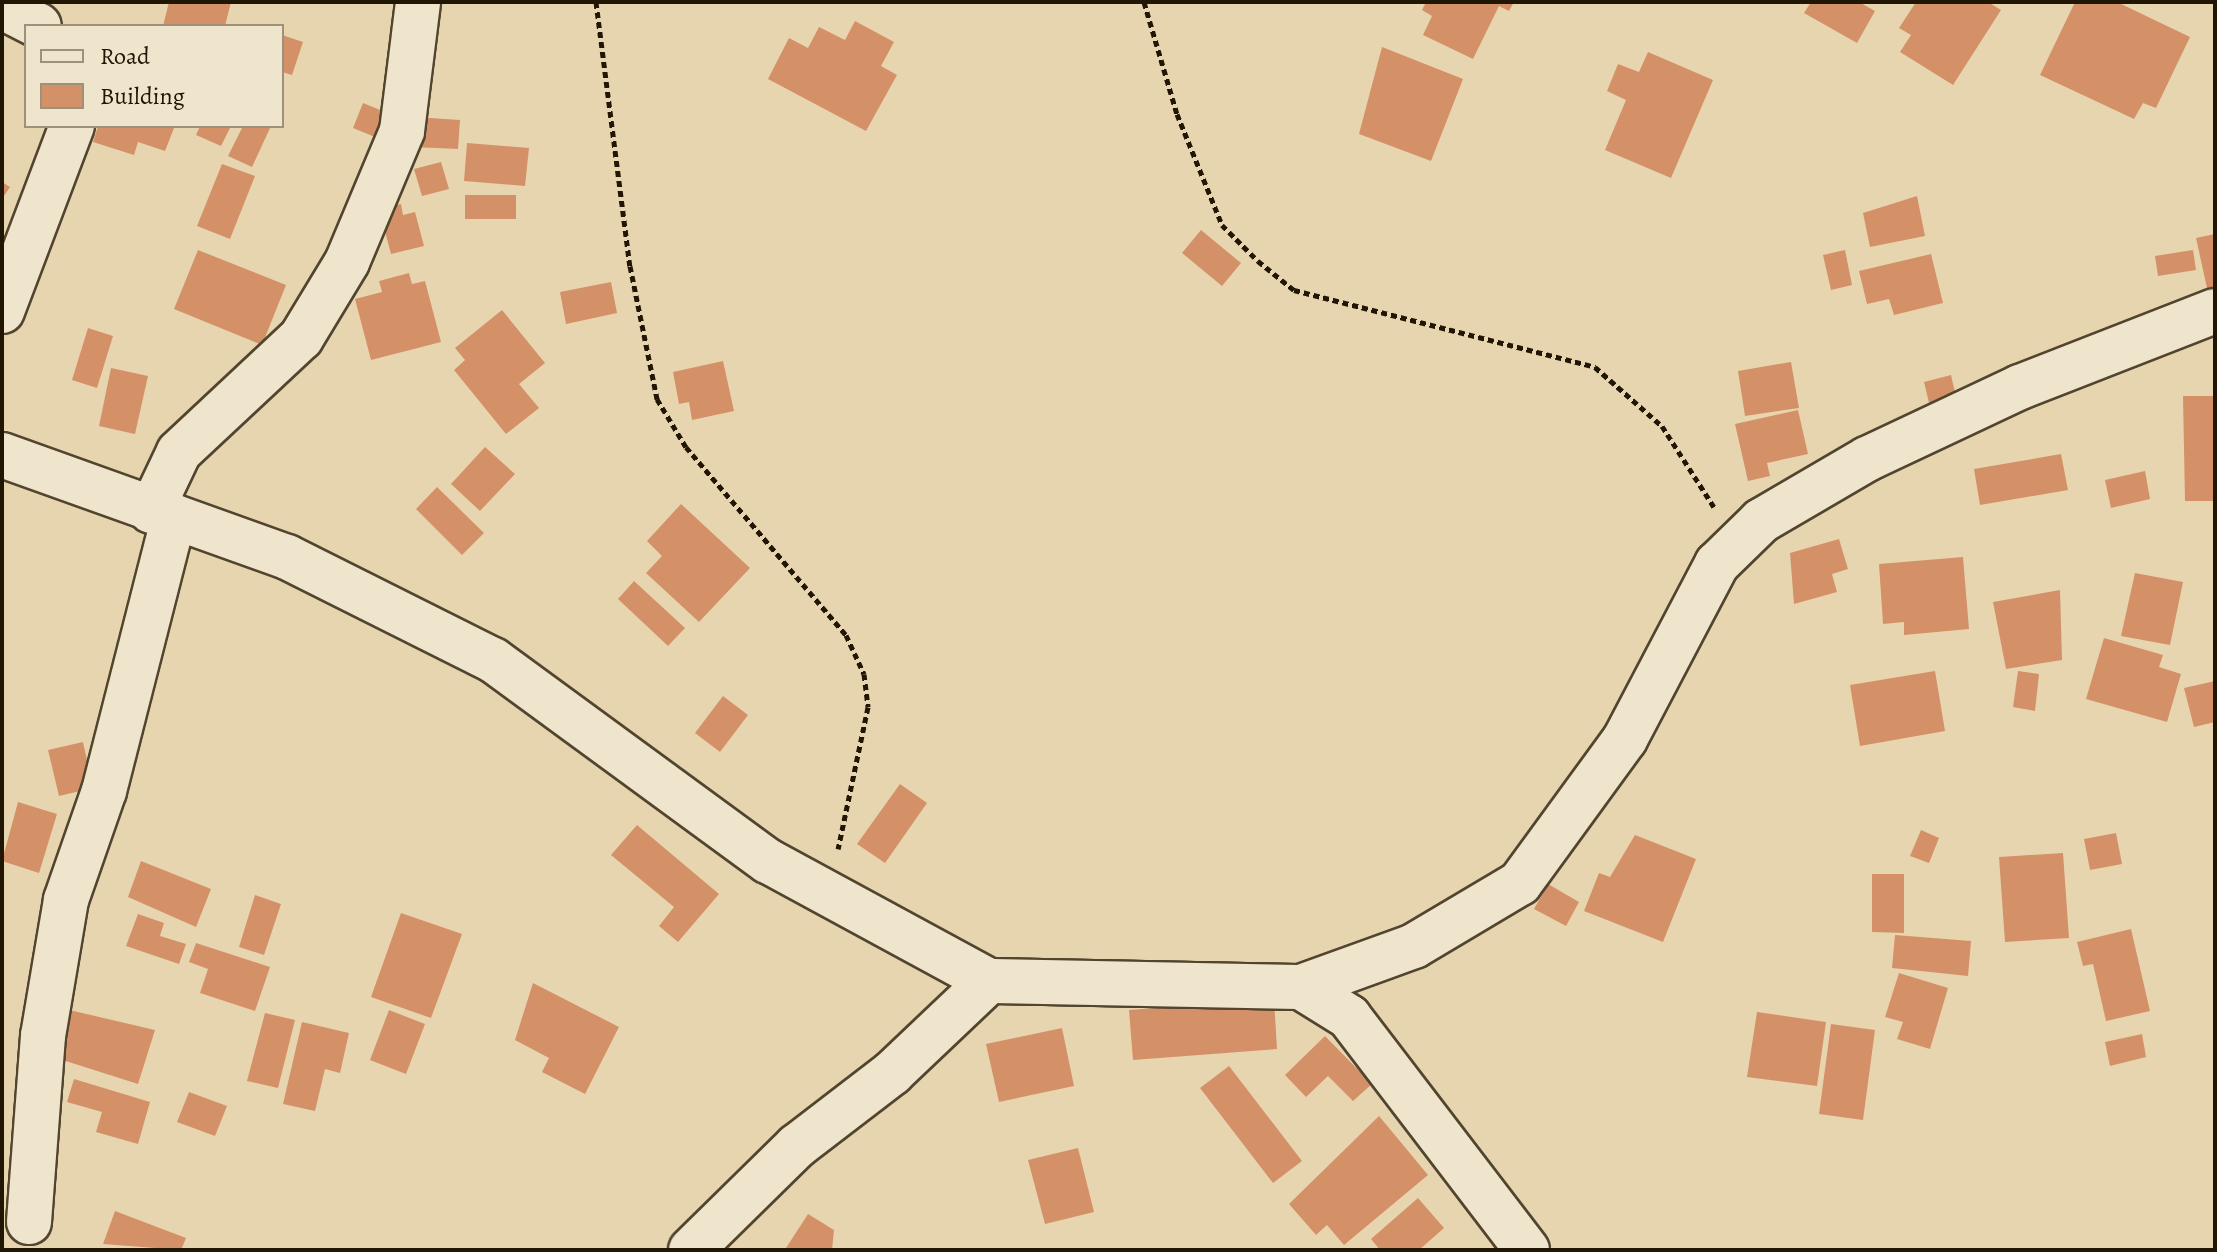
<!DOCTYPE html>
<html>
<head>
<meta charset="utf-8">
<style>
  body { margin:0 }
  #map { position:relative; width:2217px; height:1252px; overflow:hidden; background:#e7d5b0; font-family:Alegreya,serif }
  div>[style] { position:absolute }
  [style*='--x'] { left:calc(var(--x)*1px); top:calc(var(--y)*1px); width:calc(var(--w)*1px); rotate:calc(var(--a)*1deg) }
  .building>* { inset:0; background:#d49168 }
  .path>* { height:5px; margin-top:-2.5px; transform-origin:0; background:repeating-linear-gradient(90deg,#211504 0 6px,transparent 0 10px) }
  .roads { filter:drop-shadow(2px 0 #52452f) drop-shadow(-2px 0 #52452f) drop-shadow(0 2px #52452f) drop-shadow(0 -2px #52452f) }
  .minor>* { height:44px; margin:-22px; padding:0 22px; transform-origin:22px; border-radius:22px; background:#efe4cc }
  span { translate:-50% -50%; white-space:nowrap; text-align:center; line-height:1.15; -webkit-text-stroke:6px #efe4cc; paint-order:stroke }
  .frame { position:absolute; inset:0; border:4px solid #211504; pointer-events:none }
  .legend { position:absolute; left:24px; top:24px; width:260px; height:104px; box-sizing:border-box; background:#efe4cc; border:2px solid #9d917c; margin:0; padding:10px 14px; list-style:none; font-size:24px; color:#211504 }
  .legend li { display:flex; align-items:center; gap:16px; height:40px }
  .legend b { width:40px; border:2px solid #9d917c }
</style>
</head>
<body>
<div id="map">
  <div class="building">
    <div style="clip-path:polygon(169px 2px,231px 2px,225px 26px,163px 26px)"></div>
    <div style="clip-path:polygon(1426px 2px,1514px 2px,1509px 11px,1499px 6px,1473px 59px,1423px 35px,1432px 16px,1422px 10px)"></div>
    <div style="clip-path:polygon(1811px 2px,1859px 2px,1875px 11px,1857px 43px,1804px 13px)"></div>
    <div style="clip-path:polygon(1916px 2px,1988px 2px,2001px 10px,1953px 85px,1900px 52px,1911px 35px,1899px 28px)"></div>
    <div style="clip-path:polygon(2075px 2px,2117px 2px,2190px 37px,2156px 108px,2143px 103px,2134px 119px,2040px 75px)"></div>
    <div style="clip-path:polygon(855px 21px,894px 42px,881px 66px,897px 75px,866px 131px,768px 79px,789px 38px,808px 48px,819px 27px,845px 40px)"></div>
    <div style="clip-path:polygon(282px 35px,303px 42px,292px 75px,282px 72px)"></div>
    <div style="clip-path:polygon(1382px 47px,1463px 79px,1431px 161px,1359px 134px)"></div>
    <div style="clip-path:polygon(1648px 52px,1713px 80px,1671px 178px,1605px 150px,1626px 100px,1607px 91px,1618px 64px,1639px 72px)"></div>
    <div style="clip-path:polygon(363px 103px,385px 112px,375px 137px,353px 128px)"></div>
    <div style="clip-path:polygon(415px 117px,460px 120px,458px 149px,413px 147px)"></div>
    <div style="clip-path:polygon(98px 126px,185px 126px,174px 128px,165px 151px,138px 142px,134px 155px,93px 142px)"></div>
    <div style="clip-path:polygon(200px 126px,231px 126px,221px 146px,196px 135px)"></div>
    <div style="clip-path:polygon(243px 126px,271px 126px,252px 167px,228px 156px)"></div>
    <div style="clip-path:polygon(467px 143px,529px 148px,525px 186px,464px 181px)"></div>
    <div style="clip-path:polygon(441px 162px,449px 189px,422px 196px,414px 169px)"></div>
    <div style="clip-path:polygon(222px 164px,255px 176px,230px 239px,197px 226px)"></div>
    <div style="clip-path:polygon(2px 182px,10px 187px,2px 199px)"></div>
    <div style="clip-path:polygon(465px 195px,516px 195px,516px 219px,465px 219px)"></div>
    <div style="clip-path:polygon(1917px 196px,1925px 236px,1870px 247px,1863px 213px)"></div>
    <div style="clip-path:polygon(401px 204px,403px 215px,415px 212px,424px 246px,391px 254px,379px 209px)"></div>
    <div style="clip-path:polygon(1201px 230px,1241px 263px,1222px 286px,1182px 253px)"></div>
    <div style="clip-path:polygon(2215px 234px,2215px 287px,2207px 288px,2196px 238px)"></div>
    <div style="clip-path:polygon(198px 250px,286px 285px,262px 345px,174px 309px)"></div>
    <div style="clip-path:polygon(1845px 250px,1852px 285px,1831px 290px,1823px 255px)"></div>
    <div style="clip-path:polygon(2193px 250px,2196px 270px,2158px 276px,2155px 256px)"></div>
    <div style="clip-path:polygon(1931px 254px,1943px 303px,1894px 315px,1889px 299px,1867px 304px,1859px 271px)"></div>
    <div style="clip-path:polygon(409px 273px,412px 284px,425px 281px,441px 342px,371px 360px,355px 299px,382px 292px,379px 281px)"></div>
    <div style="clip-path:polygon(611px 282px,617px 313px,566px 324px,560px 292px)"></div>
    <div style="clip-path:polygon(502px 310px,545px 363px,519px 384px,539px 408px,506px 434px,454px 370px,465px 360px,455px 348px)"></div>
    <div style="clip-path:polygon(88px 328px,113px 336px,97px 388px,72px 380px)"></div>
    <div style="clip-path:polygon(723px 361px,734px 411px,692px 420px,689px 402px,679px 404px,673px 372px)"></div>
    <div style="clip-path:polygon(1791px 362px,1799px 408px,1745px 416px,1738px 371px)"></div>
    <div style="clip-path:polygon(111px 368px,148px 376px,135px 434px,99px 426px)"></div>
    <div style="clip-path:polygon(1951px 375px,1957px 401px,1930px 407px,1924px 382px)"></div>
    <div style="clip-path:polygon(2183px 396px,2215px 396px,2215px 501px,2185px 501px)"></div>
    <div style="clip-path:polygon(1798px 410px,1808px 454px,1767px 463px,1770px 476px,1748px 481px,1735px 424px)"></div>
    <div style="clip-path:polygon(485px 447px,515px 474px,480px 511px,451px 484px)"></div>
    <div style="clip-path:polygon(2061px 454px,2068px 490px,1980px 505px,1974px 469px)"></div>
    <div style="clip-path:polygon(2145px 471px,2150px 499px,2111px 508px,2105px 480px)"></div>
    <div style="clip-path:polygon(437px 487px,484px 533px,462px 555px,416px 509px)"></div>
    <div style="clip-path:polygon(681px 504px,750px 568px,699px 622px,646px 573px,662px 556px,647px 541px)"></div>
    <div style="clip-path:polygon(1839px 539px,1848px 569px,1832px 574px,1837px 592px,1794px 604px,1790px 553px)"></div>
    <div style="clip-path:polygon(1963px 557px,1969px 629px,1904px 635px,1904px 622px,1883px 624px,1879px 564px)"></div>
    <div style="clip-path:polygon(2135px 573px,2183px 582px,2170px 645px,2121px 636px)"></div>
    <div style="clip-path:polygon(634px 581px,685px 628px,668px 646px,618px 599px)"></div>
    <div style="clip-path:polygon(2060px 590px,2062px 660px,2006px 669px,1993px 602px)"></div>
    <div style="clip-path:polygon(2104px 638px,2163px 655px,2159px 667px,2181px 674px,2167px 722px,2086px 699px)"></div>
    <div style="clip-path:polygon(1935px 671px,1945px 731px,1860px 746px,1850px 685px)"></div>
    <div style="clip-path:polygon(2018px 671px,2039px 674px,2035px 711px,2013px 707px)"></div>
    <div style="clip-path:polygon(2215px 681px,2215px 722px,2194px 727px,2184px 688px)"></div>
    <div style="clip-path:polygon(723px 696px,748px 715px,720px 752px,695px 733px)"></div>
    <div style="clip-path:polygon(83px 742px,93px 788px,59px 796px,48px 750px)"></div>
    <div style="clip-path:polygon(900px 784px,927px 803px,885px 863px,857px 844px)"></div>
    <div style="clip-path:polygon(18px 802px,57px 814px,39px 873px,2px 861px)"></div>
    <div style="clip-path:polygon(637px 825px,719px 894px,678px 942px,659px 926px,674px 907px,611px 855px)"></div>
    <div style="clip-path:polygon(1921px 830px,1939px 838px,1929px 863px,1910px 856px)"></div>
    <div style="clip-path:polygon(2116px 833px,2122px 864px,2090px 870px,2084px 839px)"></div>
    <div style="clip-path:polygon(1635px 835px,1696px 859px,1663px 942px,1584px 911px,1599px 873px,1610px 877px)"></div>
    <div style="clip-path:polygon(2063px 853px,2069px 938px,2005px 942px,1999px 857px)"></div>
    <div style="clip-path:polygon(141px 861px,211px 889px,196px 927px,128px 897px)"></div>
    <div style="clip-path:polygon(1872px 874px,1904px 874px,1904px 933px,1872px 932px)"></div>
    <div style="clip-path:polygon(1548px 884px,1579px 902px,1566px 926px,1534px 909px)"></div>
    <div style="clip-path:polygon(255px 895px,281px 904px,264px 955px,239px 947px)"></div>
    <div style="clip-path:polygon(401px 913px,462px 934px,431px 1018px,371px 997px)"></div>
    <div style="clip-path:polygon(138px 914px,164px 923px,160px 936px,186px 944px,179px 964px,126px 946px)"></div>
    <div style="clip-path:polygon(2131px 929px,2150px 1011px,2106px 1021px,2093px 964px,2083px 966px,2077px 942px)"></div>
    <div style="clip-path:polygon(1895px 935px,1971px 941px,1968px 976px,1892px 968px)"></div>
    <div style="clip-path:polygon(196px 943px,270px 967px,255px 1011px,200px 993px,208px 969px,189px 962px)"></div>
    <div style="clip-path:polygon(1899px 973px,1948px 988px,1930px 1049px,1897px 1039px,1903px 1022px,1885px 1017px)"></div>
    <div style="clip-path:polygon(533px 983px,619px 1027px,585px 1094px,542px 1072px,549px 1058px,515px 1040px)"></div>
    <div style="clip-path:polygon(1274px 999px,1277px 1049px,1133px 1060px,1129px 1010px)"></div>
    <div style="clip-path:polygon(65px 1009px,155px 1030px,138px 1084px,50px 1056px)"></div>
    <div style="clip-path:polygon(389px 1010px,425px 1024px,406px 1074px,370px 1060px)"></div>
    <div style="clip-path:polygon(1757px 1012px,1826px 1022px,1817px 1086px,1747px 1077px)"></div>
    <div style="clip-path:polygon(265px 1013px,295px 1020px,278px 1088px,247px 1081px)"></div>
    <div style="clip-path:polygon(302px 1022px,349px 1033px,340px 1073px,325px 1069px,315px 1111px,283px 1104px)"></div>
    <div style="clip-path:polygon(1831px 1024px,1875px 1030px,1863px 1120px,1819px 1114px)"></div>
    <div style="clip-path:polygon(1062px 1028px,1074px 1086px,999px 1102px,986px 1044px)"></div>
    <div style="clip-path:polygon(2142px 1034px,2146px 1057px,2110px 1066px,2105px 1042px)"></div>
    <div style="clip-path:polygon(1325px 1036px,1372px 1084px,1353px 1101px,1328px 1076px,1306px 1097px,1285px 1075px)"></div>
    <div style="clip-path:polygon(1229px 1066px,1302px 1161px,1273px 1183px,1200px 1088px)"></div>
    <div style="clip-path:polygon(74px 1079px,150px 1102px,138px 1144px,96px 1132px,102px 1112px,67px 1102px)"></div>
    <div style="clip-path:polygon(189px 1092px,227px 1106px,215px 1136px,177px 1122px)"></div>
    <div style="clip-path:polygon(1379px 1116px,1428px 1175px,1344px 1245px,1327px 1225px,1316px 1235px,1289px 1204px)"></div>
    <div style="clip-path:polygon(1078px 1148px,1094px 1212px,1045px 1224px,1028px 1160px)"></div>
    <div style="clip-path:polygon(1418px 1198px,1444px 1228px,1419px 1250px,1380px 1250px,1371px 1239px)"></div>
    <div style="clip-path:polygon(115px 1211px,186px 1238px,181px 1250px,103px 1244px)"></div>
    <div style="clip-path:polygon(808px 1214px,834px 1230px,832px 1250px,786px 1248px)"></div>
  </div>
  <div class="path">
    <div style="--x:596;--y:2;--w:266;--a:82.7"></div>
    <div style="--x:630;--y:266;--w:136;--a:78.5"></div>
    <div style="--x:657;--y:399;--w:56;--a:58.9"></div>
    <div style="--x:686;--y:447;--w:247;--a:49.6"></div>
    <div style="--x:846;--y:635;--w:43;--a:65.2"></div>
    <div style="--x:864;--y:674;--w:33;--a:83"></div>
    <div style="--x:868;--y:707;--w:145;--a:101.9"></div>
    <div style="--x:1144;--y:2;--w:117;--a:73.6"></div>
    <div style="--x:1177;--y:114;--w:120;--a:67.9"></div>
    <div style="--x:1222;--y:225;--w:51;--a:45"></div>
    <div style="--x:1258;--y:261;--w:46;--a:38.9"></div>
    <div style="--x:1294;--y:290;--w:311;--a:14.3"></div>
    <div style="--x:1595;--y:367;--w:89;--a:41.4"></div>
    <div style="--x:1662;--y:426;--w:96;--a:57.3"></div>
  </div>
  <div class="roads">
    <div class="minor">
      <div style="--x:4;--y:8;--w:39;--a:27"></div>
      <div style="--x:2;--y:311;--w:198;--a:-69.3"></div>
      <div style="--x:2;--y:455;--w:303;--a:19.7"></div>
      <div style="--x:287;--y:557;--w:230;--a:26.6"></div>
      <div style="--x:493;--y:660;--w:341;--a:36.2"></div>
      <div style="--x:768;--y:861;--w:251;--a:28.5"></div>
      <div style="--x:989;--y:981;--w:312;--a:1.1"></div>
      <div style="--x:1301;--y:987;--w:120;--a:-19.9"></div>
      <div style="--x:1414;--y:946;--w:123;--a:-30.7"></div>
      <div style="--x:1520;--y:883;--w:178;--a:-53.9"></div>
      <div style="--x:1625;--y:739;--w:198;--a:-62.3"></div>
      <div style="--x:1717;--y:564;--w:62;--a:-44.3"></div>
      <div style="--x:1761;--y:521;--w:123;--a:-30.3"></div>
      <div style="--x:1867;--y:459;--w:169;--a:-25.2"></div>
      <div style="--x:2020;--y:387;--w:209;--a:-21.3"></div>
      <div style="--x:151;--y:511;--w:65;--a:-64.6"></div>
      <div style="--x:179;--y:452;--w:167;--a:-43.1"></div>
      <div style="--x:301;--y:338;--w:89;--a:-58.8"></div>
      <div style="--x:347;--y:262;--w:142;--a:-67.2"></div>
      <div style="--x:402;--y:131;--w:130;--a:-82.9"></div>
      <div style="--x:1301;--y:987;--w:57;--a:32"></div>
      <div style="--x:1349;--y:1017;--w:293;--a:52.6"></div>
      <div style="--x:29;--y:1222;--w:187;--a:-85.7"></div>
      <div style="--x:43;--y:1036;--w:138;--a:-80.4"></div>
      <div style="--x:66;--y:900;--w:115;--a:-70.8"></div>
      <div style="--x:104;--y:791;--w:283;--a:-75.7"></div>
      <div style="--x:691;--y:1250;--w:148;--a:-44.5"></div>
      <div style="--x:797;--y:1146;--w:120;--a:-37.5"></div>
      <div style="--x:892;--y:1073;--w:134;--a:-43.5"></div>
    </div>
  </div>
  <div class="frame"></div>
  <ul class="legend">
  <li><b style="height:10px;background:#efe4cc"></b>Road</li>
  <li><b style="height:22px;background:#d49168"></b>Building</li>
  </ul>
</div>
</body>
</html>
